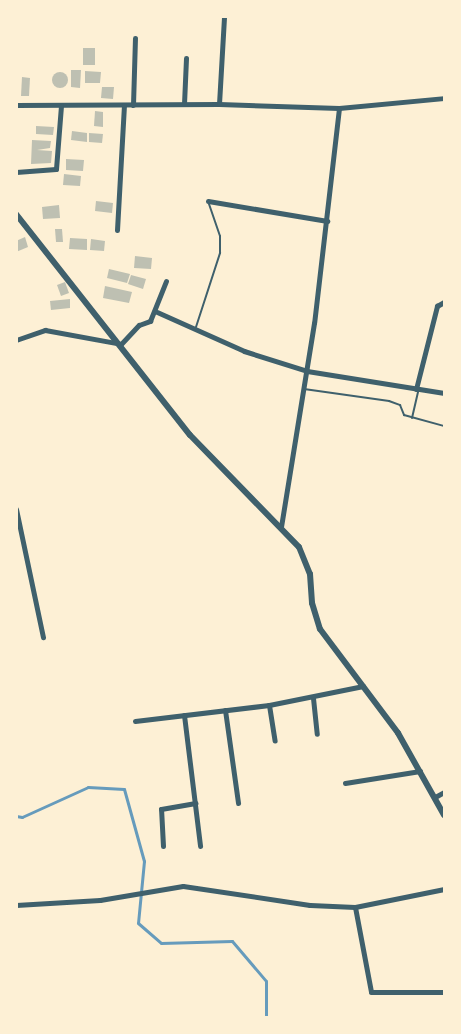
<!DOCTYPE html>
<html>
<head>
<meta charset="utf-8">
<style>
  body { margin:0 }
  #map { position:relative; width:461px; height:1034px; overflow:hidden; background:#fdf0d5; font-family:"Open Sans",sans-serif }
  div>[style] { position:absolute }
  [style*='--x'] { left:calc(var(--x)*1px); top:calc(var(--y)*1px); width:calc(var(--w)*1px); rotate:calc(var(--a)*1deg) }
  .stream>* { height:3px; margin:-1.5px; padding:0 1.5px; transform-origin:1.5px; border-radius:1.5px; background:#669bbc }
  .building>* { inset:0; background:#bec0b2 }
  .round { border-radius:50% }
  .service>* { height:2px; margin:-1px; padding:0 1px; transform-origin:1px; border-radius:1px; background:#3f606c }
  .minor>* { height:5px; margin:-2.5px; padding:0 2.5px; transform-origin:2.5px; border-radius:2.5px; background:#3f606c }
  .tertiary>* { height:6px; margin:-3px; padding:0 3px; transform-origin:3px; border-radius:3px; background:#3f606c }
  span { translate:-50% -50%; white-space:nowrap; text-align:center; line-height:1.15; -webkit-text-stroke:5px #fdf0d5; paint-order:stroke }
  .frame { position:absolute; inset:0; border:18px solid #fdf0d5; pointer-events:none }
</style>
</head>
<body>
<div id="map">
  <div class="stream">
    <div style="--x:16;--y:816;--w:6;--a:9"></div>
    <div style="--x:22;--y:817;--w:72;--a:-24.4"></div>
    <div style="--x:88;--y:787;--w:36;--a:3"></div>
    <div style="--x:124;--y:789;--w:75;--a:74.5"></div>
    <div style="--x:144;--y:861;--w:62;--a:95.5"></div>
    <div style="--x:138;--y:923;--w:30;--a:41"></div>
    <div style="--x:161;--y:943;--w:71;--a:-1.6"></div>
    <div style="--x:232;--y:941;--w:52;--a:49.6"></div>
    <div style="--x:266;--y:981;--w:37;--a:90"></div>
  </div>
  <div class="building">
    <div style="clip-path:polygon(83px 48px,95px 48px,95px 65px,83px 65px)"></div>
    <div style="clip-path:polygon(71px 70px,81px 70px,80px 88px,71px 87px)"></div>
    <div style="clip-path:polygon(85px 71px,101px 72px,100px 83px,85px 83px)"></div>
    <div class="round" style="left:52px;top:72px;width:16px;height:16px"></div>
    <div style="clip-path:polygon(22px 77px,30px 78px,29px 96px,21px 96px)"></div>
    <div style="clip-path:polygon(102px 87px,114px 87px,113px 99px,101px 98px)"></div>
    <div style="clip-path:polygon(95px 111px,103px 112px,103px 127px,94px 126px)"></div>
    <div style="clip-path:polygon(36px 126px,54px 127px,53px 135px,36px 134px)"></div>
    <div style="clip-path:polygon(72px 131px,87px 133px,87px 142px,71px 140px)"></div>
    <div style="clip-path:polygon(89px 133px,103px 134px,102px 143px,89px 142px)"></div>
    <div style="clip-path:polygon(32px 140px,51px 141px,50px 148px,37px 150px,52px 151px,51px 163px,31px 164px)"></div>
    <div style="clip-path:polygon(66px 159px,84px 160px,83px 171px,66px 170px)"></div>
    <div style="clip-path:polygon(64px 174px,81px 176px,80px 186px,63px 185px)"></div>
    <div style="clip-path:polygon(96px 201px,113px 203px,112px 213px,95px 211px)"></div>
    <div style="clip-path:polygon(59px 205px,60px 218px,43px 219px,42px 207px)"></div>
    <div style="clip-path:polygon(55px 229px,62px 229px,63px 242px,56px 242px)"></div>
    <div style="clip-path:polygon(25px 237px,28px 247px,16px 252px,16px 241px)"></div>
    <div style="clip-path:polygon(70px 238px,87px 239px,87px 250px,69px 249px)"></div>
    <div style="clip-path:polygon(91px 239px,105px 241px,104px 251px,90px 250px)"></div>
    <div style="clip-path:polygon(135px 256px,152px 258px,151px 269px,134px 268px)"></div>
    <div style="clip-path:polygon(109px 269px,130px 274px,127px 283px,107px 278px)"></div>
    <div style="clip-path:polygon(131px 275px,146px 279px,143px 289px,128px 284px)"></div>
    <div style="clip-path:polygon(65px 282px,69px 293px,61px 296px,57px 285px)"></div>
    <div style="clip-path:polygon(105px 286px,132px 292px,129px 303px,103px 298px)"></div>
    <div style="clip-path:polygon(70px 299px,70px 308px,51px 310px,50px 301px)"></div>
  </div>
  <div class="service">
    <div style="--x:196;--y:327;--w:78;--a:-72"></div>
    <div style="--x:220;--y:253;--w:17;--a:-90"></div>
    <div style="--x:220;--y:236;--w:37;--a:-109"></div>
    <div style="--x:304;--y:389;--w:86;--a:8"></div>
    <div style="--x:389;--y:401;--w:12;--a:20"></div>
    <div style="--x:400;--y:405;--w:11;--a:68"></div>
    <div style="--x:404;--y:415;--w:41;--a:15.4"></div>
    <div style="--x:412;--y:418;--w:28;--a:-77"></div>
  </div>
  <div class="minor">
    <div style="--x:184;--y:104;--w:46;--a:-87.5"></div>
    <div style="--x:219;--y:104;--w:88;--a:-86.7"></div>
    <div style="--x:16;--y:105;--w:203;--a:-0.3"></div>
    <div style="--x:219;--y:104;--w:120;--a:1.9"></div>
    <div style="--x:339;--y:108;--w:216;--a:96.6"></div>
    <div style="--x:314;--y:323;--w:206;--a:99.2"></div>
    <div style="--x:133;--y:105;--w:67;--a:-88.3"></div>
    <div style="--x:339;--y:108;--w:105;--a:-5.4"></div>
    <div style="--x:16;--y:172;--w:40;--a:-4.3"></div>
    <div style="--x:56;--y:169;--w:63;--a:-85.5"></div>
    <div style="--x:208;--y:201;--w:121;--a:9.5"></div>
    <div style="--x:117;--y:230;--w:125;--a:-86.8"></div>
    <div style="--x:157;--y:312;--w:95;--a:24.1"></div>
    <div style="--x:244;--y:351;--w:66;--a:17.6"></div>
    <div style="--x:307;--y:371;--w:139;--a:9.1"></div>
    <div style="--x:16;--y:340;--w:31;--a:-19"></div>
    <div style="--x:45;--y:330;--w:77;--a:10.4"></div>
    <div style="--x:121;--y:344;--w:26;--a:-47"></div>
    <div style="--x:139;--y:325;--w:12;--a:-20"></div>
    <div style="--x:150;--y:321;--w:43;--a:-68.2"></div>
    <div style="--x:416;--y:389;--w:86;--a:-75.8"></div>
    <div style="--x:437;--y:306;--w:8;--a:-30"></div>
    <div style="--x:16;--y:509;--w:131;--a:78.1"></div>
    <div style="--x:313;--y:698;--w:36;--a:84"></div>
    <div style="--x:269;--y:705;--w:36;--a:81"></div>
    <div style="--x:225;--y:710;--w:94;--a:82"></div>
    <div style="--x:184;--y:715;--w:132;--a:83"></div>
    <div style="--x:135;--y:721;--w:135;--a:-6.8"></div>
    <div style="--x:269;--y:705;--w:96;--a:-11.4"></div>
    <div style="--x:345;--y:783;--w:76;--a:-9.1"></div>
    <div style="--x:435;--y:797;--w:10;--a:-29"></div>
    <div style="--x:163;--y:846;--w:37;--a:-93"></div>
    <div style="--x:161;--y:809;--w:35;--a:-10"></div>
    <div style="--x:16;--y:905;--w:84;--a:-3.4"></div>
    <div style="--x:100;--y:900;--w:84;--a:-9.6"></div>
    <div style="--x:183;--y:886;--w:128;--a:8.5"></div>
    <div style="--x:310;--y:905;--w:45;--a:2.5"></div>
    <div style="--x:355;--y:907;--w:86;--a:79.3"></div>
    <div style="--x:371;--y:992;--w:73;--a:0"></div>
    <div style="--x:355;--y:907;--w:91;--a:-11.4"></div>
  </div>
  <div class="tertiary">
    <div style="--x:16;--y:214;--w:281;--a:51.8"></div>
    <div style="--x:190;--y:435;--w:156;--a:45.8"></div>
    <div style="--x:299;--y:547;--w:29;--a:68"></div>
    <div style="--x:310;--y:574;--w:29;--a:86"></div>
    <div style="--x:312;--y:603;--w:27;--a:73"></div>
    <div style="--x:320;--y:629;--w:130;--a:53.1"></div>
    <div style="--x:398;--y:733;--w:94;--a:60.7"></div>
  </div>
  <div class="frame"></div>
</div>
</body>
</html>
